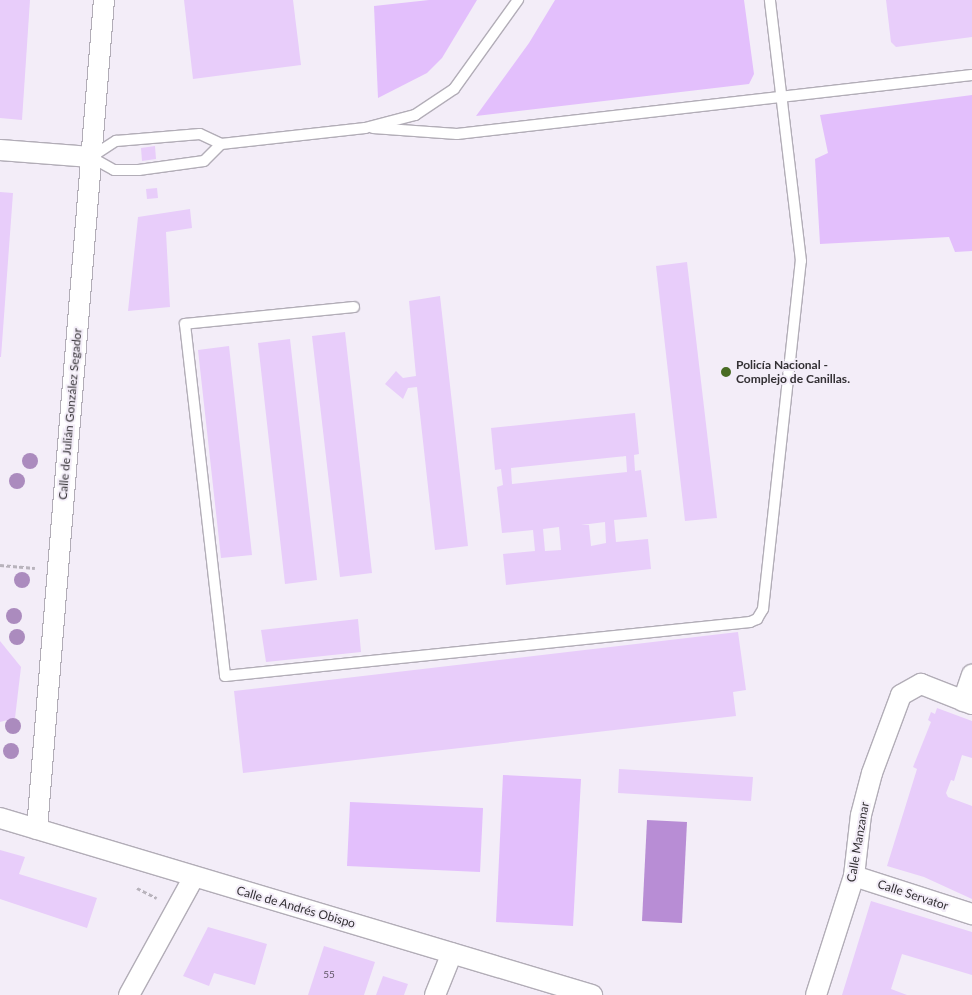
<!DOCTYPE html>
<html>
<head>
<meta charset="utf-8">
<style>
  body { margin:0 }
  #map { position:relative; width:972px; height:995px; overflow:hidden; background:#f3edf8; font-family:Lato,sans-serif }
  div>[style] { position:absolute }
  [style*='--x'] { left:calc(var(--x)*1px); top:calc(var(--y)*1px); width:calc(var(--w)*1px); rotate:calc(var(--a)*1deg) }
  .green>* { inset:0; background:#e3bffc }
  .water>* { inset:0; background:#b88dd5 }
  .building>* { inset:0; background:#e8cdfa }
  .path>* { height:3px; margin-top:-1.5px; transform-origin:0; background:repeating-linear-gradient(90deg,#b8b3bc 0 4px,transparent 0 6.5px) }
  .roads { filter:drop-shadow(1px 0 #b2adb7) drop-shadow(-1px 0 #b2adb7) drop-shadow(0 1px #b2adb7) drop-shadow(0 -1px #b2adb7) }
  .service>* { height:10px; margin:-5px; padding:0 5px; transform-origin:5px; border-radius:5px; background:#fff }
  .minor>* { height:20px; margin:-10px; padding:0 10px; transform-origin:10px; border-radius:10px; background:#fff }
  .trees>* { width:16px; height:16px; margin:-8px; border-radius:50%; background:#ab8bbe }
  .dots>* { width:14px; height:14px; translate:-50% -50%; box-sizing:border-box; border:2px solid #f3edf8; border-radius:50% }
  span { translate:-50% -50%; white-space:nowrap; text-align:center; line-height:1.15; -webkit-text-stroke:4px #f3edf8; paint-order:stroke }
  .number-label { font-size:10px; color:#605766 }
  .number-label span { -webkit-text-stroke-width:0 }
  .poi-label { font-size:12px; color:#333034; font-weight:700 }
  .left { translate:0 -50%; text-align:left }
  .street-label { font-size:12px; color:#333034 }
</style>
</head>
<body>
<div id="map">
  <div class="green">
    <div style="clip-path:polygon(429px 0,477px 0,442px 58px,427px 73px,378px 98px,374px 6px)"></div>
    <div style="clip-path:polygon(555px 0,744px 0,754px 74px,749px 84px,476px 116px,529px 43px)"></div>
    <div style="clip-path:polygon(972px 95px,972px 251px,955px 252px,949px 237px,820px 244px,815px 159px,828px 153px,820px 115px)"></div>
    <div style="clip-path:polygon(503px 775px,581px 779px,573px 926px,496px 922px)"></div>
    <div style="clip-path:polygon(350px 802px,483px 808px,480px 872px,347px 866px)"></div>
  </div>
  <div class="water">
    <div style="clip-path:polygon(647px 820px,687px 822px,682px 923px,642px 921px)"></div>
  </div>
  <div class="building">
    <div style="clip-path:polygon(0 0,30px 0,22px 120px,0 118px)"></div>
    <div style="clip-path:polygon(184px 0,293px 0,301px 65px,193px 79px)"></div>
    <div style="clip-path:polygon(886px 0,972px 0,972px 37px,896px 47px,891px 42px)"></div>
    <div style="clip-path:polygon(155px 146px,156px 159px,142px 161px,141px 148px)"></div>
    <div style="clip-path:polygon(157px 188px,158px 198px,147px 199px,146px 189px)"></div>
    <div style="clip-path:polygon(0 192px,13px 193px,1px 357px,0 357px)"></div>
    <div style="clip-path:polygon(190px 209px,192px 228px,166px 232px,170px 307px,128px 311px,138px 217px)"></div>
    <div style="clip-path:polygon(687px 262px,717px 518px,685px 521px,656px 266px)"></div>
    <div style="clip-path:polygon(440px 296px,468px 546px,435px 550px,417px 387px,408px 388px,403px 399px,385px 384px,396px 371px,403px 378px,416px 376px,409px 301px)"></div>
    <div style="clip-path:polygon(345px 332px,372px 573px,340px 577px,312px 336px)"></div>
    <div style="clip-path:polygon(290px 339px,317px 580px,285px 584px,258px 343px)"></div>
    <div style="clip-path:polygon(229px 346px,252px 555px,221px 558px,198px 350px)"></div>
    <div style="clip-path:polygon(evenodd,635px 413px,639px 454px,634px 455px,635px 471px,641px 470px,647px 517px,614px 520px,616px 542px,648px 539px,651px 569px,506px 585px,503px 554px,535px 551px,533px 530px,502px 533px,497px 487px,503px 485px,501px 469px,495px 470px,491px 428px,635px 413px,626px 456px,627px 472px,512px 484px,511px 468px,626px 456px,635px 413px,605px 522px,606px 543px,591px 546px,589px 525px,581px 525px,605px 522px,635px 413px,559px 527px,561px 550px,545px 551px,543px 529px,559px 527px)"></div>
    <div style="clip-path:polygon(358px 619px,361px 652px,266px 662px,261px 630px)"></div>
    <div style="clip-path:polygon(738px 632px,746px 690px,733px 692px,736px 716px,243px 773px,234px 691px)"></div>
    <div style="clip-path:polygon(0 641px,21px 667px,15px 718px,0 722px)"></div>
    <div style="clip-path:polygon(937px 708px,972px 721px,972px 758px,962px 755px,954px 781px,951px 780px,946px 793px,948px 797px,972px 806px,972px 899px,924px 877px,887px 866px,917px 769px,913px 767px,931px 722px,928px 720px,931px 712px,935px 714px)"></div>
    <div style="clip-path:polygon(619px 769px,753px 777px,751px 801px,618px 793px)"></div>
    <div style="clip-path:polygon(0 850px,25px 857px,19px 874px,97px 898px,87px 928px,0 899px)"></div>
    <div style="clip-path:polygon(871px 901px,972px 932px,972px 975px,902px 954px,891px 989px,907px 995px,842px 995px)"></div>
    <div style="clip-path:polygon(208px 927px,267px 944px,255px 985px,214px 973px,209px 986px,183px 976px)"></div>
    <div style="clip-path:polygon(324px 946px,375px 962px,364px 995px,308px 995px)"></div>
    <div style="clip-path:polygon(383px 976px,408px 984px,404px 995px,376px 995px)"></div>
  </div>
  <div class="path">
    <div style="--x:0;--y:565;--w:35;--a:5"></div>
    <div style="--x:137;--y:888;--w:22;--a:27"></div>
  </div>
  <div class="roads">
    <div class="service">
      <div style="--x:373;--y:128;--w:84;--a:4.1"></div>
      <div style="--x:457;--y:134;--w:518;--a:-6.54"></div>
      <div style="--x:221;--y:144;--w:24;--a:135"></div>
      <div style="--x:204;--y:161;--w:66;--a:172.1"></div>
      <div style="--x:139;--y:170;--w:25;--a:180"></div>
      <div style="--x:114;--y:170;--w:26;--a:-151"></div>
      <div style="--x:91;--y:157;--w:30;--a:-33"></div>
      <div style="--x:116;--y:141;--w:84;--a:-4.8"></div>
      <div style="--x:200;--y:134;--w:23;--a:25"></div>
      <div style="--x:221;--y:144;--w:145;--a:-6.3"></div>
      <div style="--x:365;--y:128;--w:52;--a:-14.6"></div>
      <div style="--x:415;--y:115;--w:47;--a:-33.7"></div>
      <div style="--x:454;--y:89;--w:110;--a:-54.3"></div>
      <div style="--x:354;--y:307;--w:170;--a:174.3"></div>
      <div style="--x:185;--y:324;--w:354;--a:83.5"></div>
      <div style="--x:225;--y:676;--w:528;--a:-5.87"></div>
      <div style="--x:750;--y:622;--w:8;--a:-23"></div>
      <div style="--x:757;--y:619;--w:12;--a:-59"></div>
      <div style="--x:763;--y:609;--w:350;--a:-83.8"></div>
      <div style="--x:801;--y:261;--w:263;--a:-96.8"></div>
    </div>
    <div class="minor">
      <div style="--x:0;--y:150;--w:91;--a:4.4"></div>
      <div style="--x:963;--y:701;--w:28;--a:-71"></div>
      <div style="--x:0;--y:818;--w:618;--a:16.65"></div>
      <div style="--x:37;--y:829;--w:832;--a:-85.38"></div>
      <div style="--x:854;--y:876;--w:124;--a:17.9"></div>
      <div style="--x:129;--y:995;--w:135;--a:-61.2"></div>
      <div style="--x:435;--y:995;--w:45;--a:-68"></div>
      <div style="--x:816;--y:995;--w:125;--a:-72.3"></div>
      <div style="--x:854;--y:876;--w:61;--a:-83.5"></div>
      <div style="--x:861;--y:815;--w:43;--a:-75.3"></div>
      <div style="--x:872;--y:773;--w:83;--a:-69.6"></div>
      <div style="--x:901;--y:695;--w:23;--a:-29"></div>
      <div style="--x:921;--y:684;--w:55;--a:21.4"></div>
    </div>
  </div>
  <div class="trees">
    <div style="left:30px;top:461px"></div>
    <div style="left:17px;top:481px"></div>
    <div style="left:22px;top:580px"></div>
    <div style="left:14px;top:616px"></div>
    <div style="left:17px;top:637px"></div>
    <div style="left:13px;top:726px"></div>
    <div style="left:11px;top:751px"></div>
  </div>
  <div class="dots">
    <div style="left:726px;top:372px;background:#486b23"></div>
  </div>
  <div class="number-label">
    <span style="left:329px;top:975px">55</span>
  </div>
  <div class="poi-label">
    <span class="left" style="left:736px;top:372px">Policía Nacional -<br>Complejo de Canillas.</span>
  </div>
  <div class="street-label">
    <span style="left:70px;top:414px;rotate:-85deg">Calle de Julián González Segador</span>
    <span style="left:858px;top:842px;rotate:-80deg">Calle Manzanar</span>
    <span style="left:913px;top:895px;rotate:18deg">Calle Servator</span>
    <span style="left:296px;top:907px;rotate:16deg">Calle de Andrés Obispo</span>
  </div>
</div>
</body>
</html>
